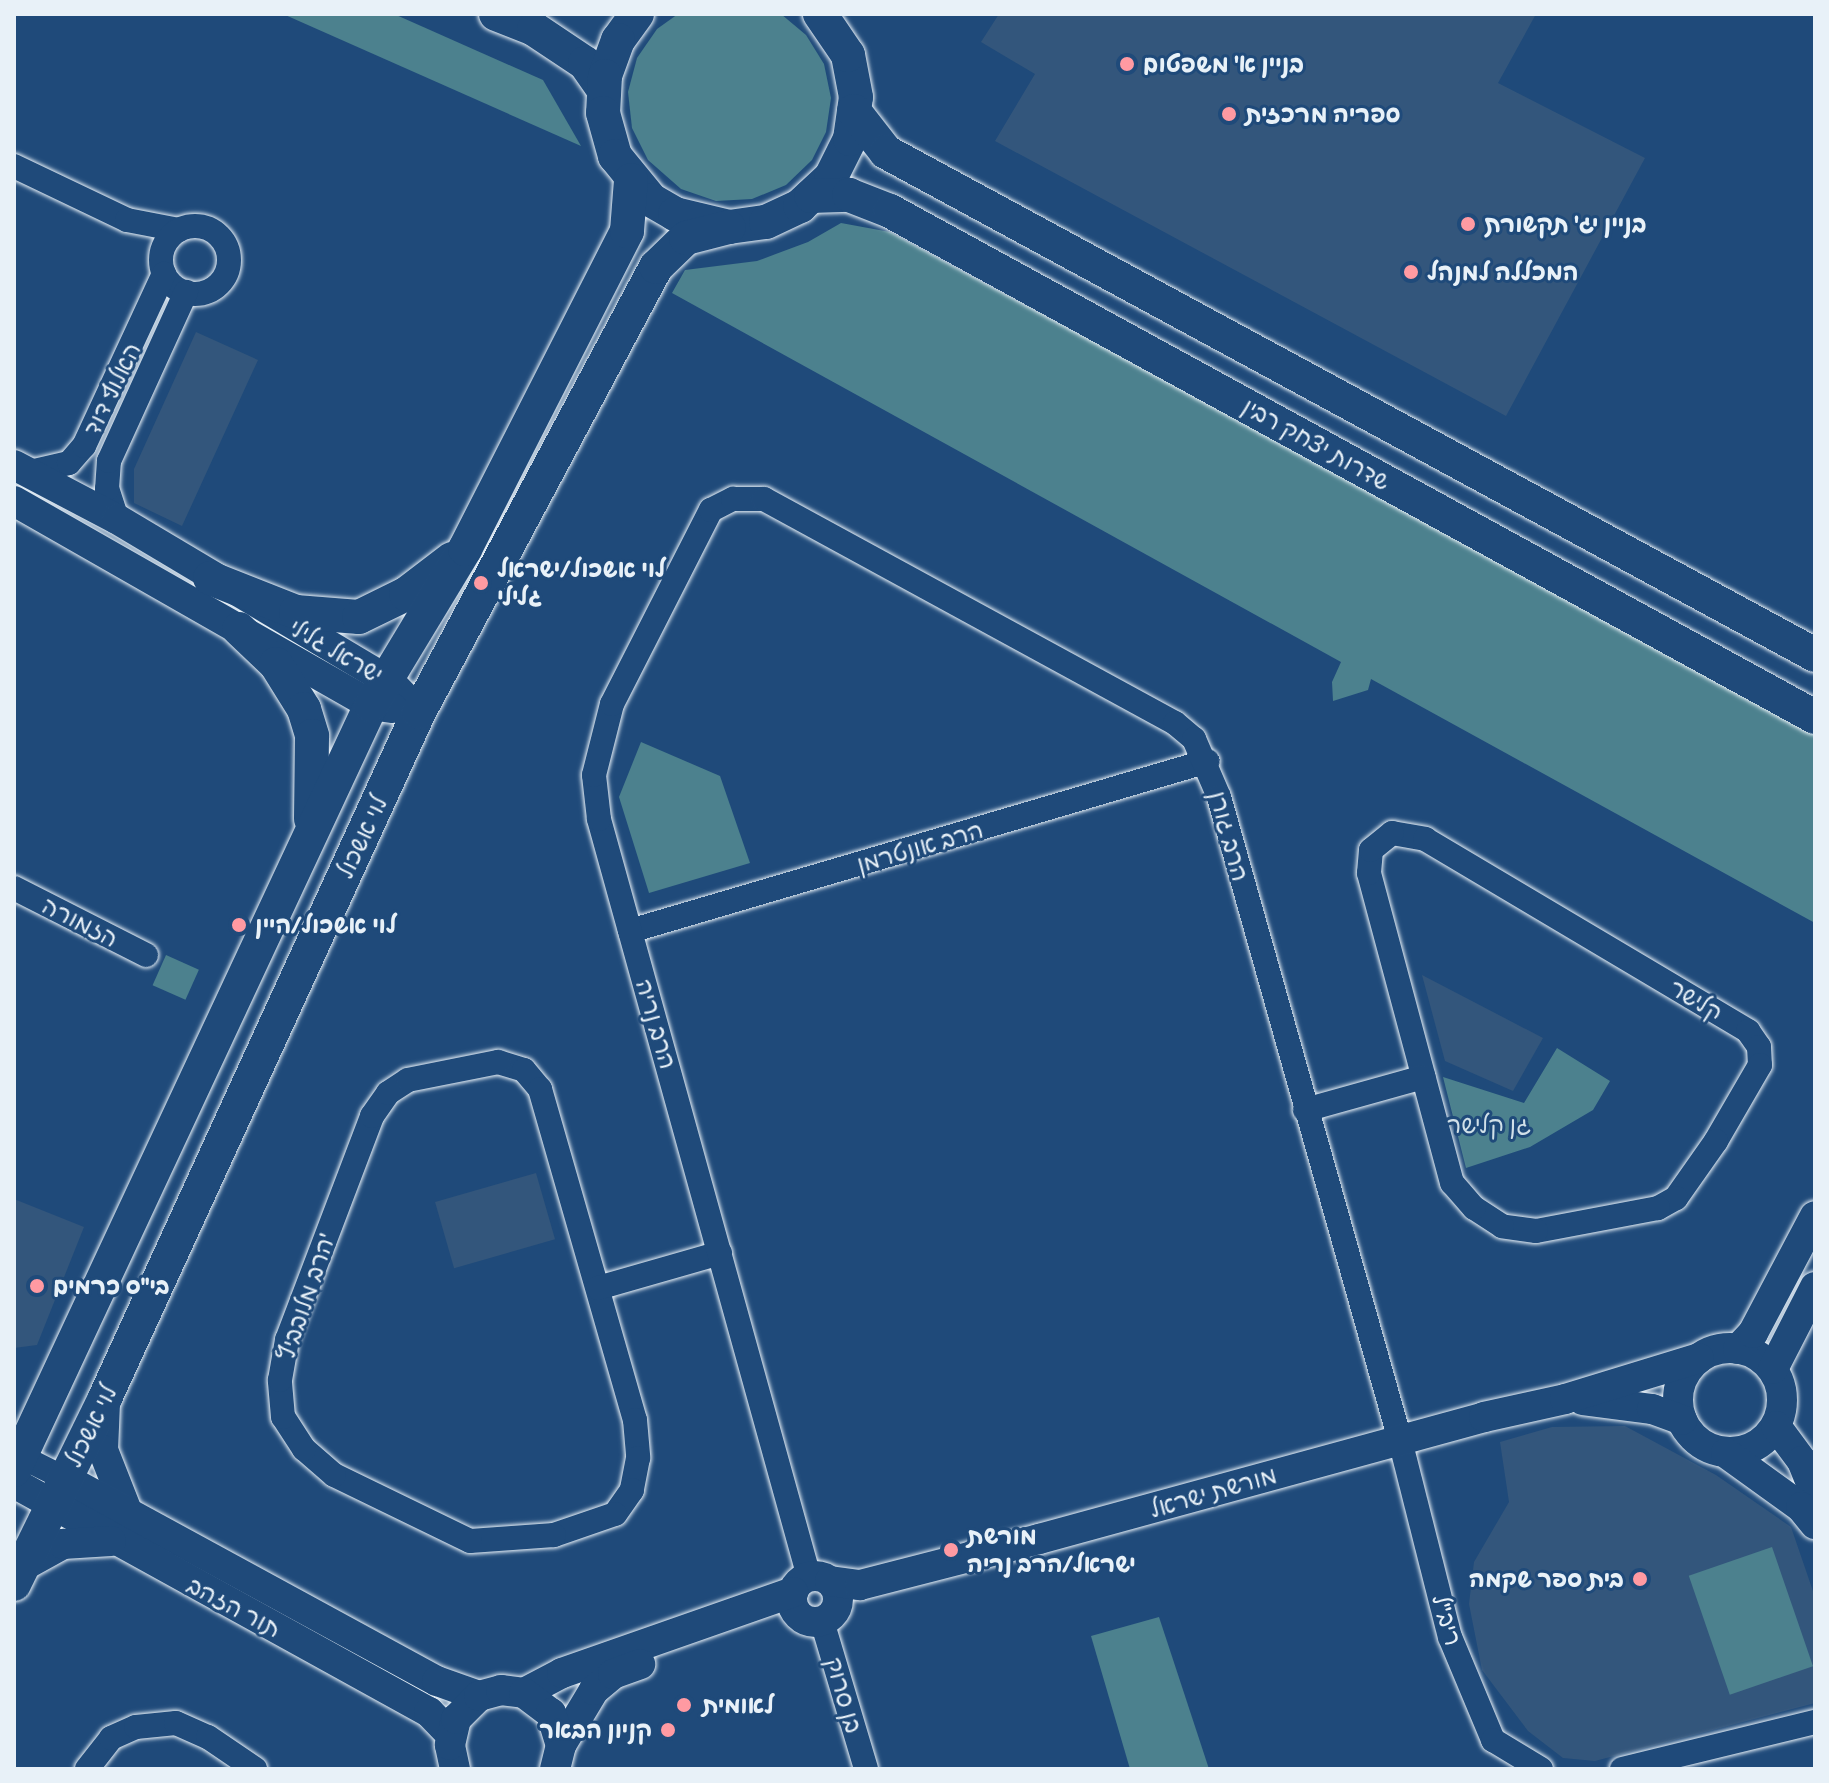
<!DOCTYPE html>
<meta charset="utf-8">
<style>
body{margin:0}
#map{position:relative;width:1829px;height:1783px;overflow:hidden;background:#1f4a7a;font-family:Itim,"Playpen Sans Hebrew",sans-serif}
div>[style]{position:absolute}
.built>*{inset:0;background:#33567c;transform-origin:0 0}
.green>*{inset:0;background:#4c818e;transform-origin:0 0}
.roads{filter:drop-shadow(0 0 2px #e8f1f8) drop-shadow(0 0 2px #e8f1f8)}
.minor>*{height:24px;margin:-12px;padding:0 12px;transform-origin:12px;border-radius:12px;background:#1f4a7a}
.minor>.ring{margin:-12px;padding:0;box-sizing:content-box;background:none;border:24px solid #1f4a7a;border-radius:50%}
.tertiary>*{height:30px;margin:-15px;padding:0 15px;transform-origin:15px;border-radius:15px;background:#1f4a7a}
.tertiary>.ring{margin:-15px;padding:0;box-sizing:content-box;background:none;border:30px solid #1f4a7a;border-radius:50%}
.secondary>*{height:34px;margin:-17px;padding:0 17px;transform-origin:17px;border-radius:17px;background:#1f4a7a}
.dots>*{width:22px;height:22px;translate:-50% -50%;box-sizing:border-box;border:4px solid #1f4a7a;border-radius:50%}
span{translate:-50% -50%;white-space:nowrap;text-align:center;line-height:1.15;-webkit-text-stroke:6px #1f4a7a;paint-order:stroke}
.poi-label{font-size:24px;color:#e8f1f8;font-weight:700}
.left{translate:0 -50%;text-align:left}
.right{translate:-100% -50%;text-align:right}
.street-label{font-size:24px;color:#e8f1f8}
.park-label{font-size:24px;color:#d1e0e8}
.frame{position:absolute;inset:0;border:16px solid #e8f1f8;pointer-events:none}
</style>
<div id="map">
<div class="built">
<i style="clip-path:polygon(999px 14px,1536px 14px,1498px 83px,1645px 158px,1506px 416px,995px 141px,1035px 74px,981px 42px)"></i>
<i style="clip-path:polygon(196px 332px,258px 360px,182px 526px,134px 503px,134px 469px)"></i>
<i style="clip-path:polygon(1422px 975px,1543px 1038px,1513px 1091px,1445px 1061px)"></i>
<i style="left:536px;top:1173px;width:69px;height:105px;rotate:74deg"></i>
<i style="clip-path:polygon(14px 1199px,84px 1227px,37px 1345px,14px 1348px)"></i>
<i style="clip-path:polygon(1625px 1426px,1716px 1475px,1791px 1527px,1815px 1597px,1815px 1703px,1595px 1761px,1563px 1758px,1528px 1731px,1482px 1670px,1469px 1604px,1474px 1562px,1509px 1502px,1500px 1442px,1552px 1427px)"></i>
</div>
<div class="green">
<i style="clip-path:polygon(283px 14px,394px 14px,543px 80px,581px 146px)"></i>
<i style="clip-path:polygon(678px 14px,781px 14px,806px 35px,824px 64px,831px 98px,826px 132px,812px 160px,786px 185px,752px 199px,716px 201px,681px 189px,648px 160px,632px 128px,628px 92px,637px 58px,657px 29px)"></i>
<i style="clip-path:polygon(841px 223px,890px 232px,1815px 732px,1815px 923px,1371px 679px,1368px 690px,1333px 701px,1332px 682px,1341px 662px,672px 293px,685px 270px,757px 261px,808px 242px)"></i>
<i style="clip-path:polygon(641px 742px,720px 776px,750px 863px,649px 893px,619px 797px)"></i>
<i style="left:166px;top:955px;width:36px;height:33px;rotate:24deg"></i>
<i style="clip-path:polygon(1557px 1048px,1610px 1081px,1593px 1110px,1530px 1147px,1466px 1168px,1443px 1077px,1524px 1103px)"></i>
<i style="left:1772px;top:1547px;width:126px;height:88px;rotate:71deg"></i>
<i style="clip-path:polygon(1159px 1617px,1209px 1769px,1130px 1769px,1091px 1636px)"></i>
</div>
<div class="roads">
<div class="minor">
<i style="left:14px;top:166px;width:125px;rotate:25.5deg"></i>
<i style="left:127px;top:220px;width:53px;rotate:10.9deg"></i>
<i class="ring" style="left:161px;top:226px;width:44px;height:44px"></i>
<i style="left:30px;top:472px;width:40px;rotate:-13deg"></i>
<i style="left:69px;top:463px;width:23px;rotate:-49deg"></i>
<i style="left:84px;top:446px;width:190px;rotate:-65.1deg"></i>
<i style="left:117px;top:519px;width:32px;rotate:-108deg"></i>
<i style="left:107px;top:489px;width:28px;rotate:-86deg"></i>
<i style="left:109px;top:461px;width:186px;rotate:-65.5deg"></i>
<i style="left:1392px;top:833px;width:34px;rotate:10deg"></i>
<i style="left:1425px;top:839px;width:376px;rotate:30.7deg"></i>
<i style="left:1748px;top:1031px;width:19px;rotate:55deg"></i>
<i style="left:1759px;top:1047px;width:18px;rotate:87deg"></i>
<i style="left:1760px;top:1065px;width:88px;rotate:120.1deg"></i>
<i style="left:1716px;top:1141px;width:70px;rotate:125.1deg"></i>
<i style="left:1676px;top:1198px;width:21px;rotate:151deg"></i>
<i style="left:1658px;top:1208px;width:124px;rotate:169.3deg"></i>
<i style="left:1536px;top:1231px;width:34px;rotate:-172deg"></i>
<i style="left:1502px;top:1226px;width:33px;rotate:-147deg"></i>
<i style="left:1474px;top:1208px;width:33px;rotate:-131deg"></i>
<i style="left:1452px;top:1183px;width:321px;rotate:-105deg"></i>
<i style="left:1369px;top:873px;width:23px;rotate:-85deg"></i>
<i style="left:1371px;top:850px;width:27px;rotate:-39deg"></i>
<i style="left:14px;top:888px;width:148px;rotate:26.9deg"></i>
<i style="left:630px;top:931px;width:602px;rotate:-16.39deg"></i>
<i style="left:498px;top:1062px;width:27px;rotate:17deg"></i>
<i style="left:524px;top:1070px;width:25px;rotate:50deg"></i>
<i style="left:540px;top:1089px;width:344px;rotate:74deg"></i>
<i style="left:635px;top:1420px;width:38px;rotate:85deg"></i>
<i style="left:638px;top:1458px;width:33px;rotate:101deg"></i>
<i style="left:632px;top:1490px;width:29px;rotate:125deg"></i>
<i style="left:615px;top:1514px;width:65px;rotate:161deg"></i>
<i style="left:554px;top:1535px;width:84px;rotate:175.9deg"></i>
<i style="left:470px;top:1541px;width:151px;rotate:-154.1deg"></i>
<i style="left:334px;top:1475px;width:40px;rotate:-139deg"></i>
<i style="left:304px;top:1449px;width:38px;rotate:-123deg"></i>
<i style="left:283px;top:1417px;width:37px;rotate:-95deg"></i>
<i style="left:280px;top:1380px;width:41px;rotate:-80.1deg"></i>
<i style="left:287px;top:1340px;width:240px;rotate:-69.2deg"></i>
<i style="left:372px;top:1116px;width:28px;rotate:-55deg"></i>
<i style="left:388px;top:1093px;width:24px;rotate:-33deg"></i>
<i style="left:408px;top:1080px;width:92px;rotate:-11.3deg"></i>
<i style="left:1305px;top:1110px;width:123px;rotate:-15.6deg"></i>
<i style="left:598px;top:1288px;width:127px;rotate:-16deg"></i>
<i style="left:14px;top:1453px;width:58px;rotate:26.6deg"></i>
<i style="left:809px;top:1577px;width:787px;rotate:-105.49deg"></i>
<i style="left:599px;top:819px;width:44px;rotate:-96.5deg"></i>
<i style="left:594px;top:775px;width:73px;rotate:-75.8deg"></i>
<i style="left:612px;top:704px;width:218px;rotate:-63deg"></i>
<i style="left:711px;top:510px;width:25px;rotate:-27deg"></i>
<i style="left:733px;top:499px;width:31px"></i>
<i style="left:764px;top:499px;width:468px;rotate:28.6deg"></i>
<i style="left:1175px;top:723px;width:25px;rotate:40deg"></i>
<i style="left:1194px;top:739px;width:63px;rotate:66.7deg"></i>
<i style="left:1219px;top:797px;width:668px;rotate:74.28deg"></i>
<i style="left:1400px;top:1440px;width:203px;rotate:75.8deg"></i>
<i style="left:1450px;top:1637px;width:112px;rotate:67.3deg"></i>
<i style="left:1493px;top:1740px;width:56px;rotate:31.1deg"></i>
<i style="left:822px;top:1621px;width:154px;rotate:73.4deg"></i>
<i style="left:87px;top:1769px;width:39px;rotate:-52deg"></i>
<i style="left:111px;top:1738px;width:27px;rotate:-24deg"></i>
<i style="left:136px;top:1727px;width:40px;rotate:-5.7deg"></i>
<i style="left:176px;top:1723px;width:35px;rotate:24deg"></i>
<i style="left:208px;top:1737px;width:57px;rotate:34.2deg"></i>
<i style="left:1622px;top:1769px;width:199px;rotate:-13.7deg"></i>
</div>
<div class="tertiary">
<i style="left:14px;top:465px;width:116px;rotate:27.7deg"></i>
<i style="left:117px;top:519px;width:317px;rotate:30.8deg"></i>
<i style="left:389px;top:681px;width:43px;rotate:45.9deg"></i>
<i style="left:14px;top:501px;width:411px;rotate:29.7deg"></i>
<i style="left:371px;top:705px;width:22px;rotate:8deg"></i>
<i class="ring" style="left:1678px;top:1348px;width:74px;height:74px"></i>
<i style="left:1738px;top:1349px;width:22px;rotate:-47deg"></i>
<i style="left:1753px;top:1333px;width:132px;rotate:-62.1deg"></i>
<i style="left:1773px;top:1369px;width:92px;rotate:-62.9deg"></i>
<i style="left:1583px;top:1400px;width:70px;rotate:7.4deg"></i>
<i style="left:1652px;top:1409px;width:32px;rotate:20deg"></i>
<i style="left:105px;top:1403px;width:47px;rotate:92.4deg"></i>
<i style="left:103px;top:1450px;width:66px;rotate:68.5deg"></i>
<i style="left:1776px;top:1426px;width:44px;rotate:53.4deg"></i>
<i style="left:1802px;top:1461px;width:35px;rotate:68deg"></i>
<i style="left:1726px;top:1453px;width:92px;rotate:35.8deg"></i>
<i style="left:1801px;top:1507px;width:22px;rotate:51deg"></i>
<i style="left:66px;top:1479px;width:422px;rotate:28.6deg"></i>
<i style="left:437px;top:1681px;width:45px;rotate:19.7deg"></i>
<i style="left:14px;top:1483px;width:474px;rotate:28.9deg"></i>
<i style="left:429px;top:1712px;width:32px;rotate:46deg"></i>
<i style="left:23px;top:1566px;width:46px;rotate:-28.8deg"></i>
<i style="left:63px;top:1544px;width:48px;rotate:-3.6deg"></i>
<i class="ring" style="left:792px;top:1576px;width:16px;height:16px"></i>
<i style="left:830px;top:1581px;width:30px;rotate:8deg"></i>
<i style="left:860px;top:1585px;width:185px;rotate:-14.4deg"></i>
<i style="left:1039px;top:1539px;width:461px;rotate:-15.3deg"></i>
<i style="left:1484px;top:1417px;width:83px;rotate:-12.5deg"></i>
<i style="left:1565px;top:1399px;width:140px;rotate:-17deg"></i>
<i style="left:524px;top:1693px;width:43px;rotate:-27.8deg"></i>
<i style="left:562px;top:1673px;width:245px;rotate:-19.3deg"></i>
<i style="left:561px;top:1745px;width:64px;rotate:-59deg"></i>
<i style="left:594px;top:1690px;width:25px;rotate:-40deg"></i>
<i style="left:613px;top:1674px;width:29px;rotate:-20deg"></i>
<i style="left:455px;top:1769px;width:25px;rotate:-102deg"></i>
<i style="left:450px;top:1745px;width:27px;rotate:-77deg"></i>
<i style="left:456px;top:1719px;width:33px;rotate:-45deg"></i>
<i style="left:479px;top:1696px;width:23px;rotate:-15deg"></i>
<i style="left:501px;top:1690px;width:23px;rotate:7deg"></i>
<i style="left:524px;top:1693px;width:34px;rotate:37deg"></i>
<i style="left:551px;top:1713px;width:34px;rotate:73deg"></i>
<i style="left:561px;top:1745px;width:25px;rotate:104deg"></i>
</div>
<div class="secondary">
<i style="left:496px;top:14px;width:41px;rotate:21.5deg"></i>
<i style="left:534px;top:29px;width:61px;rotate:33.7deg"></i>
<i style="left:585px;top:63px;width:33px;rotate:55deg"></i>
<i style="left:637px;top:14px;width:32px;rotate:126deg"></i>
<i style="left:618px;top:40px;width:38px;rotate:110deg"></i>
<i style="left:605px;top:76px;width:37px;rotate:93deg"></i>
<i style="left:603px;top:113px;width:45px;rotate:74.4deg"></i>
<i style="left:615px;top:156px;width:57px;rotate:50.7deg"></i>
<i style="left:651px;top:200px;width:28px;rotate:30deg"></i>
<i style="left:675px;top:214px;width:56px;rotate:13.5deg"></i>
<i style="left:729px;top:227px;width:37px;rotate:-8deg"></i>
<i style="left:766px;top:222px;width:38px;rotate:-25deg"></i>
<i style="left:800px;top:206px;width:42px;rotate:-43.1deg"></i>
<i style="left:831px;top:177px;width:42px;rotate:-63.4deg"></i>
<i style="left:850px;top:139px;width:42px;rotate:-81.9deg"></i>
<i style="left:856px;top:97px;width:43px;rotate:-100.8deg"></i>
<i style="left:848px;top:55px;width:50px;rotate:-124.3deg"></i>
<i style="left:854px;top:111px;width:52px;rotate:52deg"></i>
<i style="left:886px;top:152px;width:1056px;rotate:28.43deg"></i>
<i style="left:811px;top:196px;width:38px;rotate:-2deg"></i>
<i style="left:849px;top:195px;width:44px;rotate:21.3deg"></i>
<i style="left:890px;top:211px;width:1054px;rotate:28.68deg"></i>
<i style="left:210px;top:578px;width:92px;rotate:21.6deg"></i>
<i style="left:296px;top:612px;width:63px;rotate:4.5deg"></i>
<i style="left:359px;top:617px;width:52px;rotate:-26.1deg"></i>
<i style="left:406px;top:594px;width:58px;rotate:-37.3deg"></i>
<i style="left:239px;top:629px;width:51px;rotate:43.4deg"></i>
<i style="left:276px;top:664px;width:53px;rotate:58.1deg"></i>
<i style="left:304px;top:709px;width:28px;rotate:73deg"></i>
<i style="left:312px;top:736px;width:83px;rotate:90.7deg"></i>
<i style="left:14px;top:1470px;width:844px;rotate:-64.98deg"></i>
<i style="left:371px;top:705px;width:182px;rotate:-58.9deg"></i>
<i style="left:465px;top:549px;width:357px;rotate:-63deg"></i>
<i style="left:627px;top:231px;width:51px;rotate:-85.5deg"></i>
<i style="left:14px;top:1584px;width:207px;rotate:-63.9deg"></i>
<i style="left:105px;top:1398px;width:754px;rotate:-65.41deg"></i>
<i style="left:419px;top:712px;width:504px;rotate:-61.96deg"></i>
<i style="left:656px;top:267px;width:42px;rotate:-44deg"></i>
<i style="left:686px;top:238px;width:44px;rotate:-14.3deg"></i>
</div>
</div>
<div class="dots">
<i style="left:1127px;top:64px;background:#ff9aa2"></i>
<i style="left:1229px;top:114px;background:#ff9aa2"></i>
<i style="left:1468px;top:224px;background:#ff9aa2"></i>
<i style="left:1411px;top:272px;background:#ff9aa2"></i>
<i style="left:481px;top:583px;background:#ff9aa2"></i>
<i style="left:239px;top:925px;background:#ff9aa2"></i>
<i style="left:37px;top:1286px;background:#ff9aa2"></i>
<i style="left:951px;top:1550px;background:#ff9aa2"></i>
<i style="left:1640px;top:1579px;background:#ff9aa2"></i>
<i style="left:684px;top:1705px;background:#ff9aa2"></i>
<i style="left:668px;top:1730px;background:#ff9aa2"></i>
</div>
<div class="poi-label">
<span class="left" style="left:1143px;top:64px">בניין א' משפטום</span>
<span class="left" style="left:1245px;top:114px">ספריה מרכזית</span>
<span class="left" style="left:1484px;top:224px">בניין יג' תקשורת</span>
<span class="left" style="left:1427px;top:272px">המכללה למנהל</span>
<span class="left" style="left:497px;top:583px">לוי אשכול/ישראל<br>גלילי</span>
<span class="left" style="left:255px;top:925px">לוי אשכול/היין</span>
<span class="left" style="left:53px;top:1286px">בי"ס כרמים</span>
<span class="left" style="left:967px;top:1550px">מורשת<br>ישראל/הרב נריה</span>
<span class="right" style="left:1624px;top:1579px">בית ספר שקמה</span>
<span class="left" style="left:702px;top:1705px">לאומית</span>
<span class="right" style="left:652px;top:1730px">קניון הבאר</span>
</div>
<div class="street-label">
<span style="left:112px;top:389px;rotate:-64deg">האלוף דוד</span>
<span style="left:1316px;top:444px;rotate:29deg">שדרות יצחק רבין</span>
<span style="left:336px;top:651px;rotate:30deg">ישראל גלילי</span>
<span style="left:1229px;top:836px;rotate:75deg">הרב גורן</span>
<span style="left:362px;top:837px;rotate:-65deg">לוי אשכול</span>
<span style="left:920px;top:847px;rotate:-16deg">הרב אונטרמן</span>
<span style="left:80px;top:922px;rotate:27deg">הזמורה</span>
<span style="left:1696px;top:1000px;rotate:31deg">קלישר</span>
<span style="left:656px;top:1024px;rotate:74deg">הרב נריה</span>
<span style="left:306px;top:1297px;rotate:-71deg">הרב מלובביץ'</span>
<span style="left:91px;top:1426px;rotate:-64deg">לוי אשכול</span>
<span style="left:1213px;top:1492px;rotate:-16deg">מורשת ישראל</span>
<span style="left:234px;top:1607px;rotate:28deg">תור הזהב</span>
<span style="left:1447px;top:1620px;rotate:74deg">ריב"ל</span>
<span style="left:844px;top:1695px;rotate:74deg">בן סרוק</span>
</div>
<div class="park-label">
<span style="left:1489px;top:1125px">גן קלישר</span>
</div>
<div class="frame"></div>
</div>
